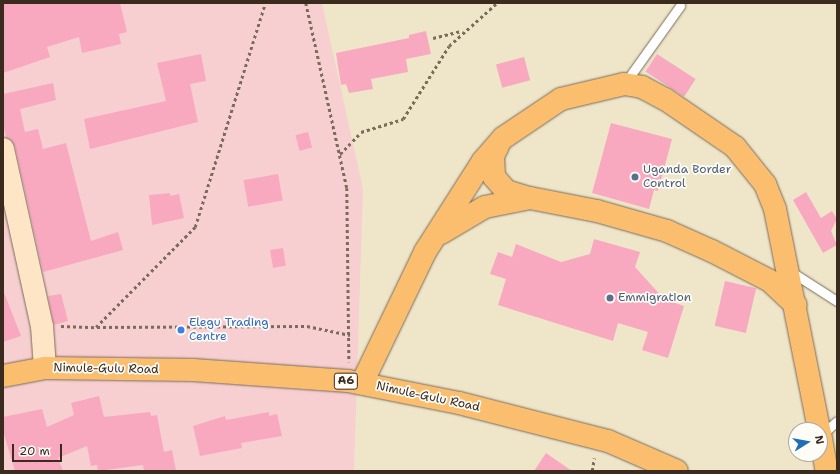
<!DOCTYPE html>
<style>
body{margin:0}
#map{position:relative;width:840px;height:474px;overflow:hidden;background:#efe6ca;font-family:"Shantell Sans",sans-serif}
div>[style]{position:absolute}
.built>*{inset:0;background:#f7cfd1}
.building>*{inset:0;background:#f8a9c0;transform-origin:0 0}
.path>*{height:2.5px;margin-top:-1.25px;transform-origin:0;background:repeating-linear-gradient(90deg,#7a6c5a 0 3px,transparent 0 6px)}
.roads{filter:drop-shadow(0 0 1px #7a6c5a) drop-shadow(0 0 1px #7a6c5a)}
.lane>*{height:9px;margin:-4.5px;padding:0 4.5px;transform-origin:4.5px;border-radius:4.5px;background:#fff}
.secondary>*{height:22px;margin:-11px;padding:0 11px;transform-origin:11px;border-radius:11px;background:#fde5c5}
.primary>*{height:22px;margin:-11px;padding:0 11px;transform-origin:11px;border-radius:11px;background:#fbbe6e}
.dots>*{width:11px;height:11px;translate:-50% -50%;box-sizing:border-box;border:2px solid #fdfcf7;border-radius:50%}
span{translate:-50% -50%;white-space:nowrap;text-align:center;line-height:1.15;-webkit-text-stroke:3.5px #fdfcf7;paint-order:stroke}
.shield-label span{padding:1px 3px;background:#fdfcf7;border:1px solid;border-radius:3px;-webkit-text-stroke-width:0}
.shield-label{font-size:11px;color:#3b2a1e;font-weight:700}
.service-label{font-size:12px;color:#4e5e75}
.left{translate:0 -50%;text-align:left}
.shop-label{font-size:12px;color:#366cbe}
.street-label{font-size:12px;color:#3b2a1e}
.frame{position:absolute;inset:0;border:4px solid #3b2a1e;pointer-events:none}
.north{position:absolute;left:788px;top:422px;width:40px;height:40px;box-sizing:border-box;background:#fdfcf7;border:1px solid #afa8a0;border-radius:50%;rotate:79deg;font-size:11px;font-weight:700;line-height:16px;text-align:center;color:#3b2a1e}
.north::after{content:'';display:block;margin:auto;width:14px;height:18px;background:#1f6fb2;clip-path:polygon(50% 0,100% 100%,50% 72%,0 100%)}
.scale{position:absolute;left:12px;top:444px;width:50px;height:18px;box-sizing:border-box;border:2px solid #3b2a1e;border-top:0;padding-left:5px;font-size:12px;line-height:14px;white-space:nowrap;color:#3b2a1e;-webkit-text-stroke:3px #fdfcf7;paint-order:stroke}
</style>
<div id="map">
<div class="built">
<i style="clip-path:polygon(3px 3px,322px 3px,363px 189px,354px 471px,3px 471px)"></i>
</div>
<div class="building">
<i style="clip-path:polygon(3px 3px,120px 3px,127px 32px,119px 34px,121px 44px,82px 53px,79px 37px,47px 47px,50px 57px,3px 73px)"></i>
<i style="clip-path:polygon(426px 31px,431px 54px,406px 59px,408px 72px,371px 79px,373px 89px,349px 93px,346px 84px,341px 85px,336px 53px,409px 38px,409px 35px)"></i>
<i style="clip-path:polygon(201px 54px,206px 81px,190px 84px,198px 122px,90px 149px,84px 119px,166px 101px,157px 63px)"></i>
<i style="left:657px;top:54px;width:46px;height:21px;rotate:33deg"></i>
<i style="left:524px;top:57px;width:24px;height:29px;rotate:75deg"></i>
<i style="clip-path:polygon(53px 83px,56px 100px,20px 109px,25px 132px,38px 129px,43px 149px,66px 143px,91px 241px,118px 232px,123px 250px,43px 272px,15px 146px,6px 137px,3px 124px,3px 94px)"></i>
<i style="clip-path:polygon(611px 123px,672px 139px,658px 191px,654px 190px,649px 209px,592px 193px)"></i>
<i style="left:308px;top:132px;width:16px;height:13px;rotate:75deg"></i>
<i style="left:278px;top:174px;width:27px;height:35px;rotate:80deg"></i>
<i style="clip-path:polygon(806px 192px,821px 218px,832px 211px,837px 219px,831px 231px,837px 245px,823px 253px,793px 200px)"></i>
<i style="clip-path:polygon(170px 193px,170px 196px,179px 194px,184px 218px,152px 225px,149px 195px)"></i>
<i style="clip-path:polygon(594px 239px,640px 252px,635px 267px,664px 299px,684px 306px,668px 358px,642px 350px,648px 332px,618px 323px,613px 341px,498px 305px,506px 279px,490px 274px,498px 252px,512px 257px,516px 244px,561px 262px,590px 254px)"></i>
<i style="left:283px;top:248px;width:18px;height:13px;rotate:81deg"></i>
<i style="left:725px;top:281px;width:32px;height:46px;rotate:13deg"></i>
<i style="clip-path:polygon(3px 290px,21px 336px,3px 342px)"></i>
<i style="clip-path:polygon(61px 294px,68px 321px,54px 325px,48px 296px)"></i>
<i style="clip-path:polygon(99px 396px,104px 417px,150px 412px,151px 416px,157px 415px,164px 452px,172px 450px,176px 471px,144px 471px,143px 465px,98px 471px,97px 465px,91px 466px,87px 446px,58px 458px,63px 471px,15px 471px,3px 431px,3px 417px,42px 409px,47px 427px,74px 415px,71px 403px)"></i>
<i style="clip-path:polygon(269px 412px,269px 416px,277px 414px,282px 436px,241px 443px,242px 448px,200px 456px,193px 426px,225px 416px,226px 420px)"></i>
<i style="clip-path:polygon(546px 453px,572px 471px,534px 471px)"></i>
</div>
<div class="path">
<i style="left:306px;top:3px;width:189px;rotate:77.5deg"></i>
<i style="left:347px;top:188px;width:174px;rotate:89.3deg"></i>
<i style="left:433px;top:38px;width:30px;rotate:-14deg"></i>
<i style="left:340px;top:154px;width:30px;rotate:-46deg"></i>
<i style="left:361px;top:132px;width:44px;rotate:-17.2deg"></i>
<i style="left:403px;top:119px;width:86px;rotate:-57.8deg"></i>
<i style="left:449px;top:46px;width:64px;rotate:-41.9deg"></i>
<i style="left:61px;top:326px;width:35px;rotate:2deg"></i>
<i style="left:96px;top:327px;width:141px;rotate:-45.3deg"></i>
<i style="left:195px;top:227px;width:235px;rotate:-72.6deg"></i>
<i style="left:97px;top:327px;width:210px;rotate:-0.3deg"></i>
<i style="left:307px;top:326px;width:44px;rotate:11.8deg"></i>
<i style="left:592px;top:471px;width:13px;rotate:-81deg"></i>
</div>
<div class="roads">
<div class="lane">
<i style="left:625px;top:83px;width:95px;rotate:-54.5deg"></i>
<i style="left:790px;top:271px;width:56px;rotate:32.6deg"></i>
<i style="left:821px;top:435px;width:21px;rotate:-41deg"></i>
</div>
<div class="secondary">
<i style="left:3px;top:149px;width:181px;rotate:77.6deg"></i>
<i style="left:42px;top:326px;width:42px;rotate:85.9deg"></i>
</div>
<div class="primary">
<i style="left:498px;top:146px;width:11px;rotate:117deg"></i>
<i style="left:493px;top:156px;width:21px;rotate:87deg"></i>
<i style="left:494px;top:177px;width:18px;rotate:49deg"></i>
<i style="left:506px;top:191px;width:24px;rotate:17deg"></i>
<i style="left:441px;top:233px;width:51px;rotate:-30.6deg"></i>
<i style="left:485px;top:207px;width:46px;rotate:-11.3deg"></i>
<i style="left:530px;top:198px;width:68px;rotate:11deg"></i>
<i style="left:597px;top:211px;width:73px;rotate:15.9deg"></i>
<i style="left:667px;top:231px;width:49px;rotate:24deg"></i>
<i style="left:712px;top:251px;width:65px;rotate:27.3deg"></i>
<i style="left:770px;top:281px;width:35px;rotate:43deg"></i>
<i style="left:3px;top:376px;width:43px;rotate:-10.8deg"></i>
<i style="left:45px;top:368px;width:148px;rotate:0.8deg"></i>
<i style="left:193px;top:370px;width:155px;rotate:4.1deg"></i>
<i style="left:348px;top:381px;width:113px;rotate:11.2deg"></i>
<i style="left:459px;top:403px;width:154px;rotate:14.3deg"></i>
<i style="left:608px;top:441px;width:75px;rotate:23.5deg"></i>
<i style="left:362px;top:383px;width:145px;rotate:-64.3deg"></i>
<i style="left:425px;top:252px;width:108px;rotate:-57.5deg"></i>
<i style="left:483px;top:161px;width:30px;rotate:-49deg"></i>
<i style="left:503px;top:138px;width:70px;rotate:-33.9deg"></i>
<i style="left:561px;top:99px;width:65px;rotate:-13.4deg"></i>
<i style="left:624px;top:84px;width:18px;rotate:9deg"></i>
<i style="left:642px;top:87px;width:26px;rotate:28deg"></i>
<i style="left:665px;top:99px;width:85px;rotate:34.4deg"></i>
<i style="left:735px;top:147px;width:48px;rotate:51deg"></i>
<i style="left:765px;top:184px;width:27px;rotate:68deg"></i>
<i style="left:775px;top:209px;width:225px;rotate:78.7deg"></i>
<i style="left:820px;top:433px;width:39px;rotate:80deg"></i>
</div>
</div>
<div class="dots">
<i style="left:635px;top:177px;background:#5c6f8a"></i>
<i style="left:610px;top:298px;background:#5c6f8a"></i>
<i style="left:181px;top:330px;background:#3f7fe0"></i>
</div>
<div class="shield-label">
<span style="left:346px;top:381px">A6</span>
</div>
<div class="service-label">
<span class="left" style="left:643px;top:177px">Uganda Border<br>Control</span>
<span class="left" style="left:618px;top:298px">Emmigration</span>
</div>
<div class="shop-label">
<span class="left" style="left:189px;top:330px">Elegu Trading<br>Centre</span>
</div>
<div class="street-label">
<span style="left:106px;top:369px;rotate:1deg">Nimule-Gulu Road</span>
<span style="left:428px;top:397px;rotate:12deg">Nimule-Gulu Road</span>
</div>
<div class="frame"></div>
<div class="north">N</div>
<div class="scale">20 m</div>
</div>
